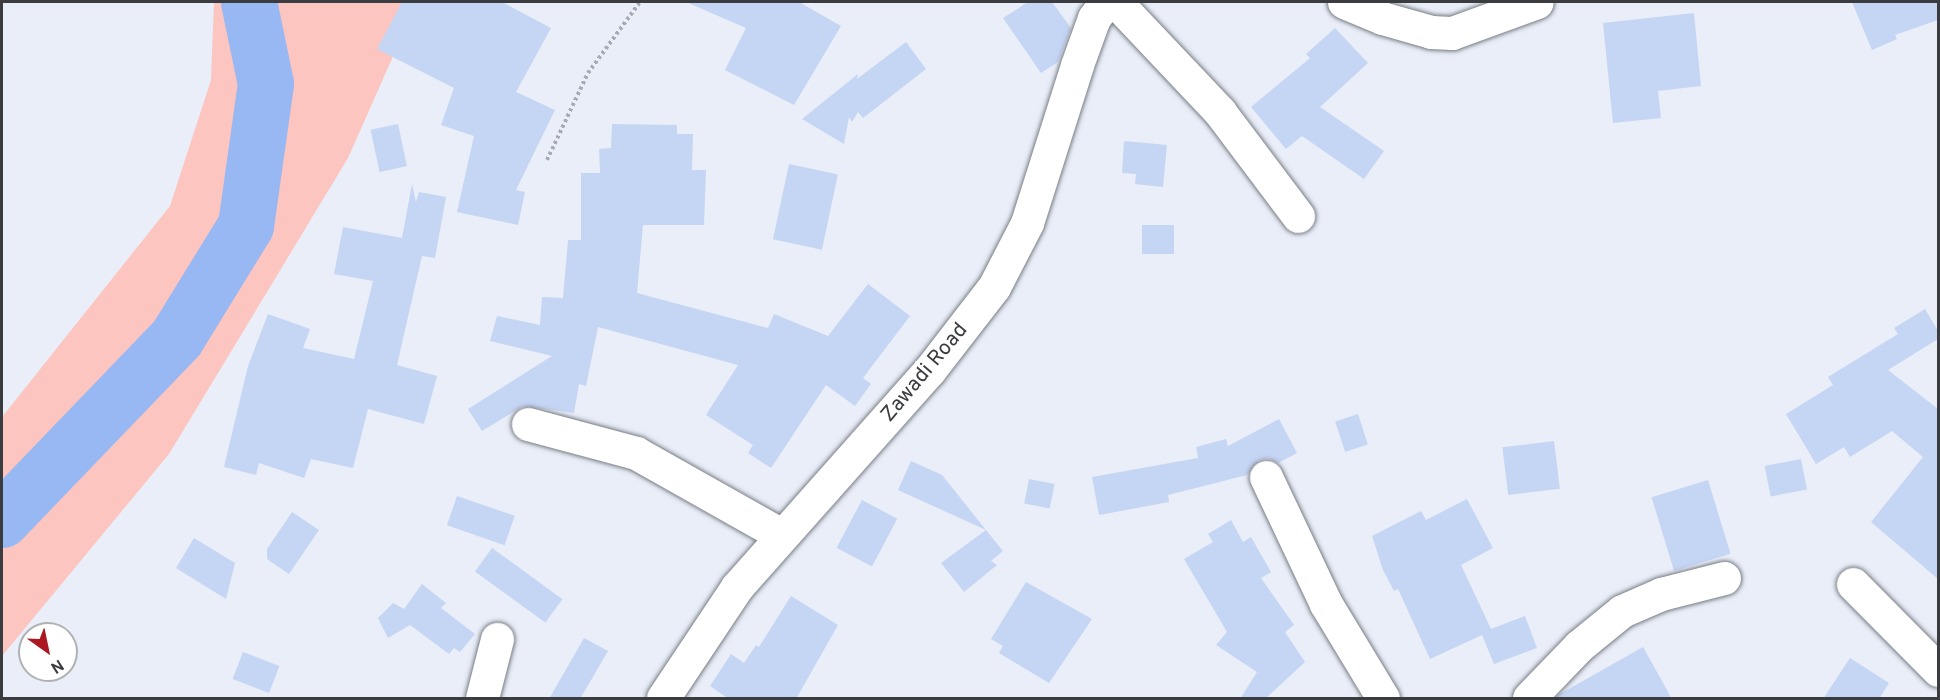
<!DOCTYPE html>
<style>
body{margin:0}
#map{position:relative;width:1940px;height:700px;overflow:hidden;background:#e9eef8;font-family:Overpass,sans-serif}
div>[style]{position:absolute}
.green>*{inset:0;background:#fdc5bf}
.river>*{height:56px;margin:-28px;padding:0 28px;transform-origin:28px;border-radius:28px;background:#98b8f3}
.building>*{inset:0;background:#c5d5f4;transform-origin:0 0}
.path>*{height:4px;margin-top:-2px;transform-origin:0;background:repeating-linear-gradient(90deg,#a7abb2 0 3px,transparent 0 6px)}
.roads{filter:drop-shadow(0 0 2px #787d85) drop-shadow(0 0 2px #787d85)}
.minor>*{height:33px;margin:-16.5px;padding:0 16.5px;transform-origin:16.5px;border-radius:16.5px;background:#fff}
span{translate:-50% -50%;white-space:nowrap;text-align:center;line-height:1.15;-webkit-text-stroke:6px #fff;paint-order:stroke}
.street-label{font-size:21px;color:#3a3c3f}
.frame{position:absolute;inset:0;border:3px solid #3a3c3f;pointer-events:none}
.north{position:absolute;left:18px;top:622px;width:60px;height:60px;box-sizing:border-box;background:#fff;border:2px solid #b0b1b2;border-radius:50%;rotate:147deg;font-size:16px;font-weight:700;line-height:24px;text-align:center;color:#3a3c3f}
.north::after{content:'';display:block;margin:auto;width:21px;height:27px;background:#ab1822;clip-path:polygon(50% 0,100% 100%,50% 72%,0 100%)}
</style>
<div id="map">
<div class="green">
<i style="clip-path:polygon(214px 2px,417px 2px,348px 158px,169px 454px,2px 656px,2px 417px,170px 206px,211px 80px)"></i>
</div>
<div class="river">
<i style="left:2px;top:520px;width:252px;rotate:-46.1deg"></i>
<i style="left:177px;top:338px;width:132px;rotate:-58.4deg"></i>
<i style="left:246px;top:226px;width:143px;rotate:-82deg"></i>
<i style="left:266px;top:84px;width:84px;rotate:-101.7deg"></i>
</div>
<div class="building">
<i style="clip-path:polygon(402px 2px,502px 2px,551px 28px,516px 92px,555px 110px,516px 190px,525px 192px,518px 225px,457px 212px,474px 136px,441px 125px,454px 88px,377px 49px)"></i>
<i style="clip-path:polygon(686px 2px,799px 2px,841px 26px,794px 105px,725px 70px,746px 28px)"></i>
<i style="clip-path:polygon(1028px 2px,1052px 2px,1071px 28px,1058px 62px,1041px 73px,1003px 18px)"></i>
<i style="clip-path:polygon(1852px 2px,1938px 2px,1938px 20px,1895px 35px,1897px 39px,1872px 50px)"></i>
<i style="clip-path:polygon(1694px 13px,1701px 86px,1658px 91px,1661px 118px,1613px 123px,1603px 23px)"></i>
<i style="clip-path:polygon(1335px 28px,1368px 63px,1320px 107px,1384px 151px,1364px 179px,1302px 136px,1286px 149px,1251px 107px,1310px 58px,1306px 54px)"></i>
<i style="clip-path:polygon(906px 42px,926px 69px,863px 118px,858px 112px,852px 122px,849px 117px,844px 144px,802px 119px,858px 74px,857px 79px)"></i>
<i style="left:398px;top:124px;width:43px;height:28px;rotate:78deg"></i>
<i style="clip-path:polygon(612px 124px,677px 125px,677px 134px,693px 134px,692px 170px,706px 170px,704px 225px,643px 225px,637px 293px,768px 328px,774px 314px,828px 336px,868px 284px,910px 316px,863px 378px,871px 384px,855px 406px,826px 385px,771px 468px,748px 453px,753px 445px,706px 415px,738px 365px,598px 327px,586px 386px,579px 384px,574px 413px,523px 406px,482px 431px,468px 409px,552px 356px,490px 341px,497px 316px,540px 325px,542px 297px,563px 298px,568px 240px,581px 240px,581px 173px,600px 173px,599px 149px,611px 148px)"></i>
<i style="clip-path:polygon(1124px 141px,1167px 145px,1163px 187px,1135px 184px,1136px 174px,1122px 173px)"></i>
<i style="left:789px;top:164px;width:50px;height:77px;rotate:12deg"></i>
<i style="clip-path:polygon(412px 184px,416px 202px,419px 192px,446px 197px,435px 258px,422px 256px,397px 365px,437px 376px,424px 424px,368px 409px,353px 468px,311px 459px,304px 478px,259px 463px,256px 475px,224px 467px,248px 366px,268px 314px,310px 329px,303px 348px,354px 359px,373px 281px,334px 274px,343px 227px,402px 238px)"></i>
<i style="left:1142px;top:225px;width:32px;height:29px"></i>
<i style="clip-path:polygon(1925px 309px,1938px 331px,1938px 339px,1888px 370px,1938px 409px,1938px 579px,1871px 522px,1923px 457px,1892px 431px,1850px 457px,1844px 447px,1816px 464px,1786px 414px,1833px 385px,1828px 377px,1898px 334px,1894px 328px)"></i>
<i style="left:1358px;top:414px;width:32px;height:24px;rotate:72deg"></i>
<i style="clip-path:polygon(1279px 419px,1297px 453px,1278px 463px,1268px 458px,1259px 460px,1247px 475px,1168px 495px,1169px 502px,1099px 515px,1092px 477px,1198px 458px,1196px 447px,1226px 439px,1228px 446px)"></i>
<i style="left:1554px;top:441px;width:48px;height:52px;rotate:83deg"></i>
<i style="left:1801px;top:459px;width:31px;height:37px;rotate:79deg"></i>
<i style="clip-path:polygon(911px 461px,942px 475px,986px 530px,898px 490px)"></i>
<i style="left:1029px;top:479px;width:26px;height:25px;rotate:11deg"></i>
<i style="left:1708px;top:480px;width:77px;height:59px;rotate:73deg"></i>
<i style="left:457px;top:496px;width:61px;height:31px;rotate:19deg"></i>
<i style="clip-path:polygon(1467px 499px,1493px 548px,1461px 565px,1491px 629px,1525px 616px,1537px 648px,1494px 664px,1482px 635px,1430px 659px,1398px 589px,1394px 591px,1383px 570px,1372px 536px,1421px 511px,1426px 520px)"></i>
<i style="left:862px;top:500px;width:40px;height:54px;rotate:28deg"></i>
<i style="clip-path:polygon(292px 512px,319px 530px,289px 574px,267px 559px,267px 549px)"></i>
<i style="clip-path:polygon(1231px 520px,1243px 542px,1251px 537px,1271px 572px,1261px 578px,1294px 625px,1285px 632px,1305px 662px,1265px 699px,1240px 699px,1257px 672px,1216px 645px,1227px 632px,1184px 559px,1213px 542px,1208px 534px)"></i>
<i style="clip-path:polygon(986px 530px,1003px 551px,991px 561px,997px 565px,964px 592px,941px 563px)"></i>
<i style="clip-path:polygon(194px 538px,235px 563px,226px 599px,176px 568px)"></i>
<i style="left:492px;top:548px;width:87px;height:29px;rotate:36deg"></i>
<i style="clip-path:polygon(1026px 582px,1092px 619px,1049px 683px,999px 653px,1003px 646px,991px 639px)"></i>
<i style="clip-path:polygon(422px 584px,446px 603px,441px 608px,475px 634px,460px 652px,454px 648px,449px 654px,410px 625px,388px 638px,378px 618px,393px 603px,404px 609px)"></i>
<i style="clip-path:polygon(791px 596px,838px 625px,796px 699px,729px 699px,710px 686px,731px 654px,744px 663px,756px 645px,759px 647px)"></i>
<i style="clip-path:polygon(584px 638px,608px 651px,580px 699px,549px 699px)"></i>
<i style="clip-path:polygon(1643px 647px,1672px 699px,1555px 699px,1558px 695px)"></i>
<i style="left:243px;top:652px;width:39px;height:29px;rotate:21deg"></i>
<i style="clip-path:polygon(1850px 658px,1889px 683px,1879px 699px,1823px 699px)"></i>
</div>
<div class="path">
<i style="left:547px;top:160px;width:96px;rotate:-64.8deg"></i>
<i style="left:588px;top:73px;width:88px;rotate:-53.8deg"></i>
</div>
<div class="roads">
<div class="minor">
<i style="left:1116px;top:2px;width:151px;rotate:46.6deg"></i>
<i style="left:1220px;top:112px;width:130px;rotate:53.1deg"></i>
<i style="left:1344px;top:2px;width:41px;rotate:22.8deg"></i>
<i style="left:1382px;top:18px;width:51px;rotate:15.9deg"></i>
<i style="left:1431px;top:32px;width:21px;rotate:3deg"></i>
<i style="left:1452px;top:33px;width:90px;rotate:-20deg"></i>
<i style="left:528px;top:424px;width:112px;rotate:15deg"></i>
<i style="left:636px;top:453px;width:165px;rotate:29.4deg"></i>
<i style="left:1266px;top:477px;width:140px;rotate:64.7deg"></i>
<i style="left:1326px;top:604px;width:110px;rotate:58.8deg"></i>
<i style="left:1853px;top:584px;width:121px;rotate:45.3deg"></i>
<i style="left:482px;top:698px;width:61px;rotate:-75.7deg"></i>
<i style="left:663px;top:698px;width:133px;rotate:-56.3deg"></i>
<i style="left:737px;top:587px;width:289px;rotate:-48.4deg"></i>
<i style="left:929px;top:371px;width:106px;rotate:-52.3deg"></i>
<i style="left:994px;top:287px;width:72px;rotate:-62.7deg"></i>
<i style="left:1027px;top:223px;width:166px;rotate:-72.4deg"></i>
<i style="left:1077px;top:65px;width:50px;rotate:-70.1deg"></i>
<i style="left:1094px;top:18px;width:20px;rotate:-53deg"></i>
<i style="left:1529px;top:698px;width:72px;rotate:-46.1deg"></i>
<i style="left:1579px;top:646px;width:55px;rotate:-39.1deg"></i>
<i style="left:1622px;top:611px;width:43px;rotate:-23.6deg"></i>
<i style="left:1661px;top:594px;width:65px;rotate:-14.3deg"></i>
</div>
</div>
<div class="street-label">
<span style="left:925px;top:373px;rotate:-50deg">Zawadi Road</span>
</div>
<div class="frame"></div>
<div class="north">N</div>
</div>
